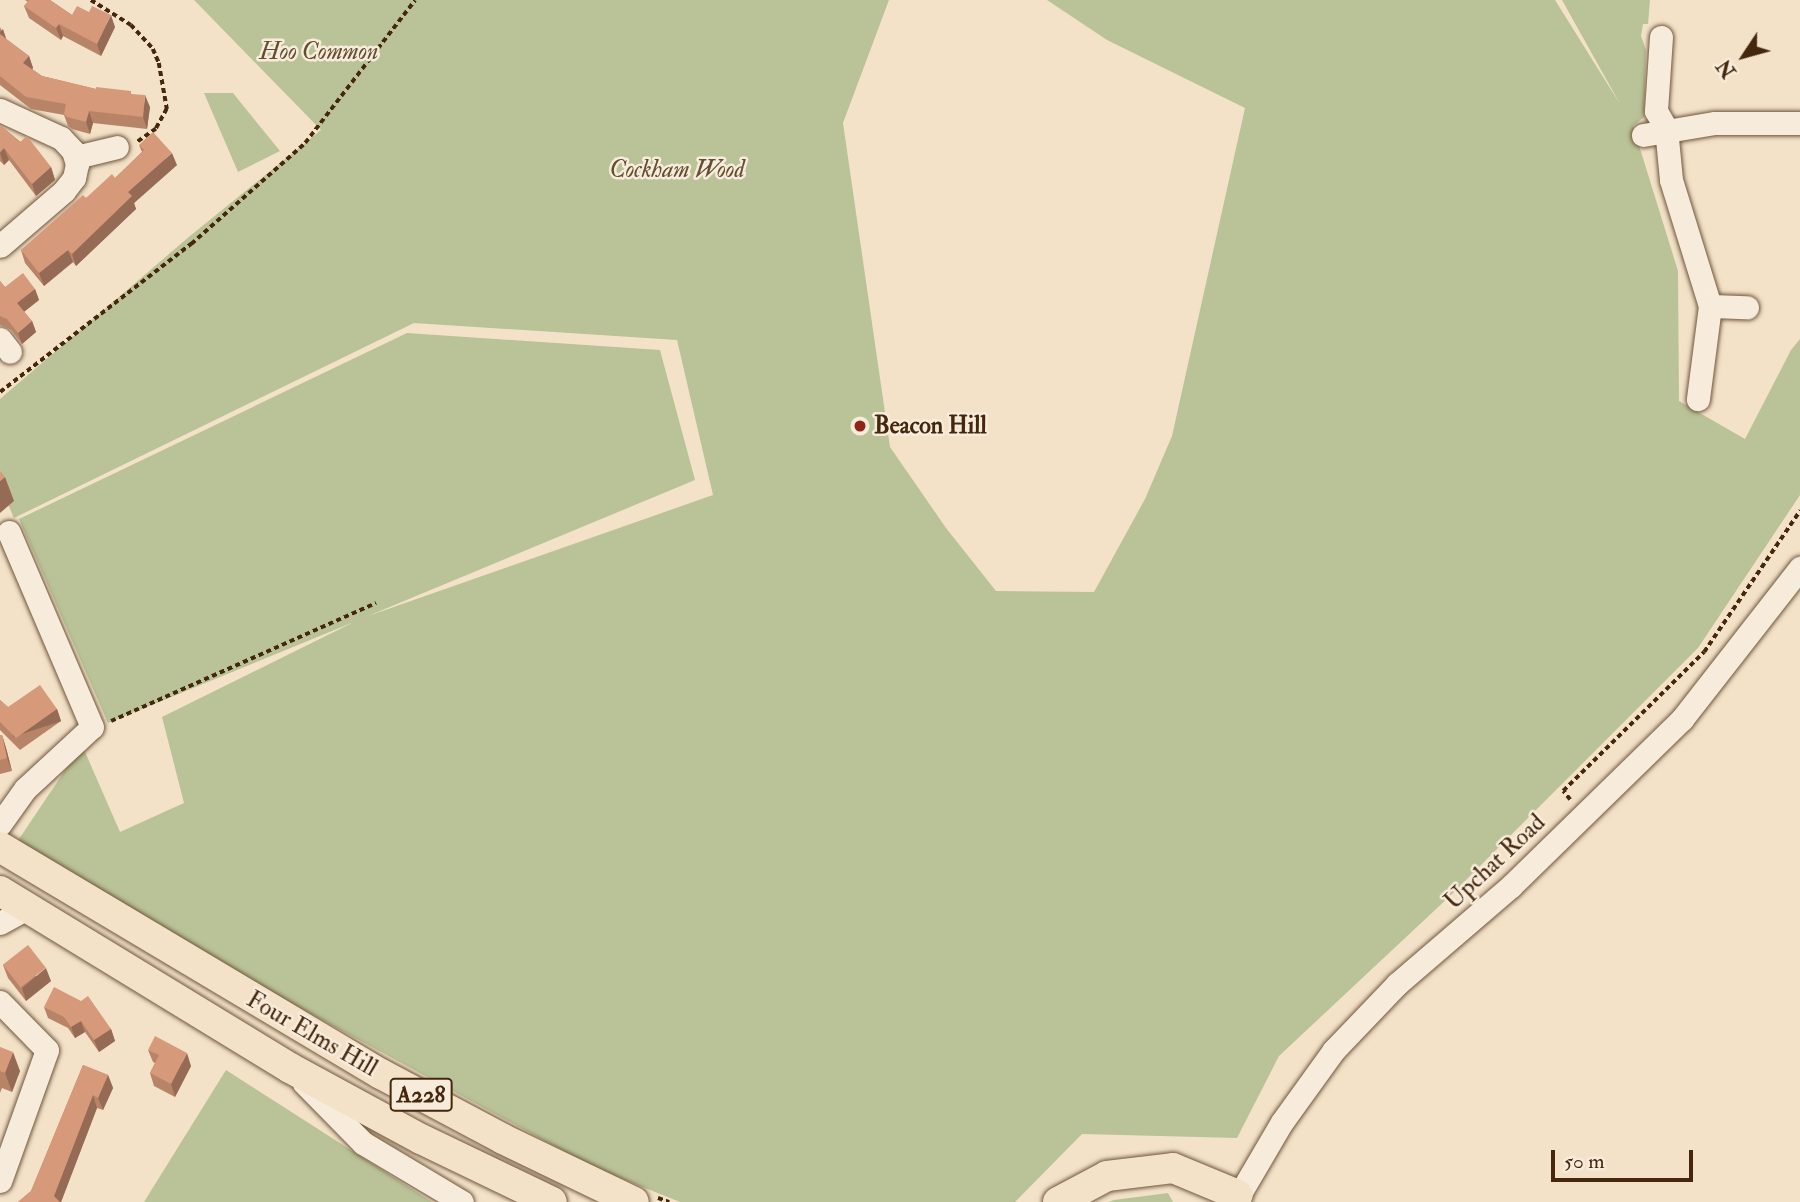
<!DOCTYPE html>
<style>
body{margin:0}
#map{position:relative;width:1800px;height:1202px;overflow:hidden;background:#f3e2c8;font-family:"IM FELL Double Pica",serif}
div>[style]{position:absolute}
.green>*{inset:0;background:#b9c397}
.path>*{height:3.5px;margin-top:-1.75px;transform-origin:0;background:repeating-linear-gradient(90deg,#45270d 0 5px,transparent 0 8.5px)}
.roads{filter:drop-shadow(0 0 2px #70563c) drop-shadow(0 0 2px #70563c)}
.minor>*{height:23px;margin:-11.5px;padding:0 11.5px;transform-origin:11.5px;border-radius:11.5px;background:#f7ecdb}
.major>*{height:30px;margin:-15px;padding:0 15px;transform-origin:15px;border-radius:15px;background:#f3e2c8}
.wall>*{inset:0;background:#b88468}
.shaded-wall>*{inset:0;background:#966b55;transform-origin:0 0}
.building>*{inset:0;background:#d69979;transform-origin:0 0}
.dots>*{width:19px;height:19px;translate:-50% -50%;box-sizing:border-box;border:4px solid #f7ecdb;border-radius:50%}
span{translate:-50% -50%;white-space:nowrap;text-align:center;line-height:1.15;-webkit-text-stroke:5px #f7ecdb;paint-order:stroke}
.shield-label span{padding:2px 5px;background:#f7ecdb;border:2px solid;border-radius:5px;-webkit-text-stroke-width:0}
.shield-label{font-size:23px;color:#45270d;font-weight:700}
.park-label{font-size:24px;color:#624e30;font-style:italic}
.poi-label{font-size:24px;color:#45270d;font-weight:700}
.left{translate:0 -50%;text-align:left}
.street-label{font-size:24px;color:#45270d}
.north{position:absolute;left:1709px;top:21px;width:70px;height:70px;-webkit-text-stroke:5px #f7ecdb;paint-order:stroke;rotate:234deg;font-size:19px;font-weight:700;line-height:28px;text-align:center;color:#45270d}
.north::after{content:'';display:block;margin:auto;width:24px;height:32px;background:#45270d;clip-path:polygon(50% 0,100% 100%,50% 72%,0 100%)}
.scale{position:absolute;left:1551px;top:1150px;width:142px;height:32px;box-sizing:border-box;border:4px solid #45270d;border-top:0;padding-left:9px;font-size:21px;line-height:24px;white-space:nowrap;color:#45270d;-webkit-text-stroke:5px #f7ecdb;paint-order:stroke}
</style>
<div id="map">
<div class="green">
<i style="clip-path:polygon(194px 0,889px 0,843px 123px,890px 447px,946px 528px,996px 591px,1094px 592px,1145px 499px,1172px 436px,1245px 108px,1107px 40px,1047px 0,1555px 0,1620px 104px,1562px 0,1650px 0,1648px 24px,1643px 24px,1641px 36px,1646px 50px,1644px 117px,1633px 126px,1678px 271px,1679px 401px,1745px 439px,1791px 350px,1800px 339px,1800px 495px,1698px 648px,1450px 896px,1279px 1056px,1237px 1138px,1082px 1134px,1015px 1202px,680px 1202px,593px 1167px,11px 851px,82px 745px,120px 832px,184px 803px,162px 717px,354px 622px,108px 723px,19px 519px,407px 333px,660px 350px,695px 480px,368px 616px,713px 495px,677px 340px,414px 323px,14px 518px,0 486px,0 399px,190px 236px,321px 130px)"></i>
<i style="clip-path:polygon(233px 93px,280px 151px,238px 172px,204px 93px)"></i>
<i style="clip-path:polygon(226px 1070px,432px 1202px,144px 1202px)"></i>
<i style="clip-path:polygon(1168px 1193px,1173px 1202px,1108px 1202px,1114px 1200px)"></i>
</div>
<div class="path">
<i style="left:91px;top:0;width:47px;rotate:32deg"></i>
<i style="left:131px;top:25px;width:33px;rotate:47deg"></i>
<i style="left:153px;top:49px;width:15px;rotate:67deg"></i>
<i style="left:159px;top:63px;width:47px;rotate:80.1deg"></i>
<i style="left:167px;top:109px;width:23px;rotate:119deg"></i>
<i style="left:156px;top:129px;width:24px;rotate:145deg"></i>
<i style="left:0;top:392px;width:242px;rotate:-37.8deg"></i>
<i style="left:191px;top:244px;width:152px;rotate:-41.5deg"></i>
<i style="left:305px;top:143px;width:180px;rotate:-52.4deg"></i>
<i style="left:111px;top:721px;width:290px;rotate:-24deg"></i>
<i style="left:1570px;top:800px;width:11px;rotate:-128deg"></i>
<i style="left:1563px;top:791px;width:198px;rotate:-44.6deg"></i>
<i style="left:1704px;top:652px;width:171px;rotate:-55.8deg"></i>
<i style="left:658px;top:1198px;width:12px;rotate:20deg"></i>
</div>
<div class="roads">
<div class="minor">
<i style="left:1661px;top:37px;width:74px;rotate:93.9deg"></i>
<i style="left:1656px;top:111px;width:20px;rotate:60deg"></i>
<i style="left:1666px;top:128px;width:52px;rotate:84.5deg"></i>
<i style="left:1671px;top:180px;width:132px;rotate:72.8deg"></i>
<i style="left:1710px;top:306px;width:94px;rotate:97.4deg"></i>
<i style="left:0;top:110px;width:67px;rotate:24.7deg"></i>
<i style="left:61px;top:138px;width:18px;rotate:47deg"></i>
<i style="left:73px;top:151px;width:14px;rotate:73deg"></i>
<i style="left:77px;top:164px;width:14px;rotate:102deg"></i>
<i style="left:74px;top:178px;width:16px;rotate:128deg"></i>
<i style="left:64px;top:191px;width:84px;rotate:139.3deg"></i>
<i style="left:1643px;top:135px;width:73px;rotate:-9.5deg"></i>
<i style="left:1715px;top:123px;width:85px"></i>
<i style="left:76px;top:157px;width:42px;rotate:-13.7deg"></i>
<i style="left:1710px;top:306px;width:37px;rotate:2deg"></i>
<i style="left:0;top:339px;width:16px;rotate:52deg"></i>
<i style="left:0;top:824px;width:43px;rotate:-54.5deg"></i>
<i style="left:25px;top:789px;width:91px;rotate:-42.8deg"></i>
<i style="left:92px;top:727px;width:212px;rotate:-113.1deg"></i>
<i style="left:0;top:923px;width:31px;rotate:-29deg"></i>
<i style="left:0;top:1002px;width:67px;rotate:45.6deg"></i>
<i style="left:47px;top:1050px;width:139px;rotate:109.7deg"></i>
<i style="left:304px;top:1083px;width:84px;rotate:45.5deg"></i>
<i style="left:363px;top:1143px;width:115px;rotate:30.8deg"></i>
<i style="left:1235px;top:1202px;width:93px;rotate:-59.6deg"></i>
<i style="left:1282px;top:1122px;width:89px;rotate:-54.2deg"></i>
<i style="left:1334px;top:1050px;width:91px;rotate:-46.3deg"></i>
<i style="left:1397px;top:984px;width:150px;rotate:-40.7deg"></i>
<i style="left:1511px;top:886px;width:239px;rotate:-44.3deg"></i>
<i style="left:1682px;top:719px;width:192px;rotate:-52deg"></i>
</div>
<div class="major">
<i style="left:0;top:847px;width:443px;rotate:30.8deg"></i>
<i style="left:381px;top:1074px;width:138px;rotate:28deg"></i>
<i style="left:503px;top:1139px;width:145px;rotate:25.7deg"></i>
<i style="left:0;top:891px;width:340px;rotate:31.4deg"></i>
<i style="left:290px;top:1068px;width:149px;rotate:28.5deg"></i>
<i style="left:421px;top:1139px;width:145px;rotate:25.7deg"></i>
<i style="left:1058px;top:1202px;width:55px;rotate:-28deg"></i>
<i style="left:1107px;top:1176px;width:66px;rotate:-6.9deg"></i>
<i style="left:1173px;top:1168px;width:70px;rotate:22.6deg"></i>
</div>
</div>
<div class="wall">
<i style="clip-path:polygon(25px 0,50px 0,72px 15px,115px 27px,101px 56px,63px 36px,61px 40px,29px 18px,24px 6px,28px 2px)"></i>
<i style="clip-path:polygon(0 27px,6px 39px,29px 56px,33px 68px,32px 69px,42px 76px,96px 89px,132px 94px,150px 107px,147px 129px,93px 123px,90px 134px,72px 129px,68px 126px,64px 115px,31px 109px,0 85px)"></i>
<i style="clip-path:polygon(0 125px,51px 167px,55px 180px,36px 196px,9px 160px,4px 165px,0 161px)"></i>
<i style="clip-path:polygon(139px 145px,177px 165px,134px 203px,136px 209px,76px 266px,73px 262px,44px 286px,25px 263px,21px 250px,86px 198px,115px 178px,142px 152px)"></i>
<i style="clip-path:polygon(0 281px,5px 287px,35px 289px,39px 300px,24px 312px,32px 321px,36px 332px,22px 344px,11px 330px,0 325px)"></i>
<i style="clip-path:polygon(0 700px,8px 707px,57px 709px,61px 721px,20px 750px,0 730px)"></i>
<i style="clip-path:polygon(0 735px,2px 735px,6px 748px,12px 771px,0 774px)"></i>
<i style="clip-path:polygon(3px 965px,51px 981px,26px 1001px,8px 978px)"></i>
<i style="clip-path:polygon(44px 1007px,111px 1029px,115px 1041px,99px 1052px,85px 1032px,75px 1038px,68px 1028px,48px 1018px)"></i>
<i style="clip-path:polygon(0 1047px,20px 1071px,12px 1092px,2px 1088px,0 1093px)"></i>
<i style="clip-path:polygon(148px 1050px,191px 1066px,175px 1097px,154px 1086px,150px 1073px,155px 1063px,153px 1062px)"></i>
<i style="clip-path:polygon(83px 1065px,108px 1075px,113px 1088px,103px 1110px,97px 1108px,61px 1202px,18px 1202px,31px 1191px)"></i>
</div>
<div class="shaded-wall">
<i style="clip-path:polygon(111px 15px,115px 27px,101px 56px,97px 44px)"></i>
<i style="clip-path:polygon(59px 24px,63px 36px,61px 40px,56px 28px)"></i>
<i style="clip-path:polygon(3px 29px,7px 41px,0 36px,0 32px)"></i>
<i style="clip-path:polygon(29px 56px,33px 68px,28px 75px,23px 63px)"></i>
<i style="clip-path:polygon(145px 95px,150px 107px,147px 129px,143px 117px)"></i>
<i style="clip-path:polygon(89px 111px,93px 123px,90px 134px,86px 122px)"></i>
<i style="clip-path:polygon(4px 148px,9px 160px,4px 165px,0 153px)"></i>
<i style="clip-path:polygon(172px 153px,177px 165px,134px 203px,136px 209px,76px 266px,72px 254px,128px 192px)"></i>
<i style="clip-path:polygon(51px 167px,55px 180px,36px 196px,32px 184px)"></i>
<i style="clip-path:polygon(68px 250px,73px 262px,44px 286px,39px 273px)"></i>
<i style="clip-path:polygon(35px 289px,39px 300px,21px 314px,17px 303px)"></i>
<i style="clip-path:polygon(32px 321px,36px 332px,22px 344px,18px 333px)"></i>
<i style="clip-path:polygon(5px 477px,14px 501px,0 513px,0 481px)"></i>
<i style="left:57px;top:709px;width:13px;height:50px;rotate:72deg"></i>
<i style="clip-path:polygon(2px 735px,6px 748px,12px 771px,7px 758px)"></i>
<i style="clip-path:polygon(46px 968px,51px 981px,26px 1001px,22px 988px)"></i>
<i style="clip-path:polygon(81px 1021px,85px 1032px,75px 1038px,71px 1027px)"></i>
<i style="clip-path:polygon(111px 1029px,115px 1041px,99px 1052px,94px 1040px)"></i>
<i style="clip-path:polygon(13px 1052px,20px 1071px,12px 1092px,5px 1073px)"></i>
<i style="clip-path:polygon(187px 1053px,191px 1066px,175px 1097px,171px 1084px)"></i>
<i style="clip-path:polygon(108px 1075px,113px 1088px,103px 1110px,98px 1098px)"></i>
<i style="clip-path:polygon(93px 1095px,97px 1108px,61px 1202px,56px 1202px,54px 1196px)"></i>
</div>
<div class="building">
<i style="clip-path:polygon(29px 0,50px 0,72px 15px,77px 6px,89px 12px,92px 6px,111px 15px,97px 44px,59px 24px,56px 28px,24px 6px)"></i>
<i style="clip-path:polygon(0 34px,29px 56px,23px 63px,42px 76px,96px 89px,96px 87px,131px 91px,131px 94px,145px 95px,143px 117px,89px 111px,86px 122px,67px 117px,64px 114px,66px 104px,26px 97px,0 76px)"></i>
<i style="clip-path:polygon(0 125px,20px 142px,27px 136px,51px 167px,32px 184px,4px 148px,0 152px)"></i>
<i style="clip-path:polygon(153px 132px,172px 153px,128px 192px,132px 196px,72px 254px,68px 250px,39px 273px,21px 250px,83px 195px,86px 198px,112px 174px,115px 178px,144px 150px,139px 145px)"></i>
<i style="clip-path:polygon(23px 273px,35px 289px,17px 303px,32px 321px,18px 333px,7px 319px,0 316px,0 281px,5px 287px)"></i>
<i style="clip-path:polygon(0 471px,5px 477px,0 481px)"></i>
<i style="clip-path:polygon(40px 685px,57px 709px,16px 738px,0 722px,0 700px,8px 707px)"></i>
<i style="clip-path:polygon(0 735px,2px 735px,7px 758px,0 760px)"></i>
<i style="left:28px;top:945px;width:29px;height:32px;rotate:52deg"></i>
<i style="clip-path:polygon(54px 987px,81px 1001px,88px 996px,111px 1029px,94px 1040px,81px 1021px,71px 1027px,64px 1017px,44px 1007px)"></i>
<i style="clip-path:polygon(155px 1036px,187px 1053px,171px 1084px,150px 1073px,159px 1055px,148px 1050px)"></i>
<i style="clip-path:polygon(0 1047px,13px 1052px,5px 1073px,0 1071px)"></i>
<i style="clip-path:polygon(83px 1065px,108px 1075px,98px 1098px,93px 1095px,54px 1196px,60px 1202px,18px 1202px,31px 1191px)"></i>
</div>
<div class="dots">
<i style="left:860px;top:426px;background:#8f2418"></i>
</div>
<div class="shield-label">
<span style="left:421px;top:1095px">A228</span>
</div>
<div class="park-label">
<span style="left:319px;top:52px">Hoo Common</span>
<span style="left:677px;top:170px">Cockham Wood</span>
</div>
<div class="poi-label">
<span class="left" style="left:874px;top:426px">Beacon Hill</span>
</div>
<div class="street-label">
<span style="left:1495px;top:862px;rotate:-43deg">Upchat Road</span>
<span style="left:312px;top:1034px;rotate:30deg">Four Elms Hill</span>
</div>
<div class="north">N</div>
<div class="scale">50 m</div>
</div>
